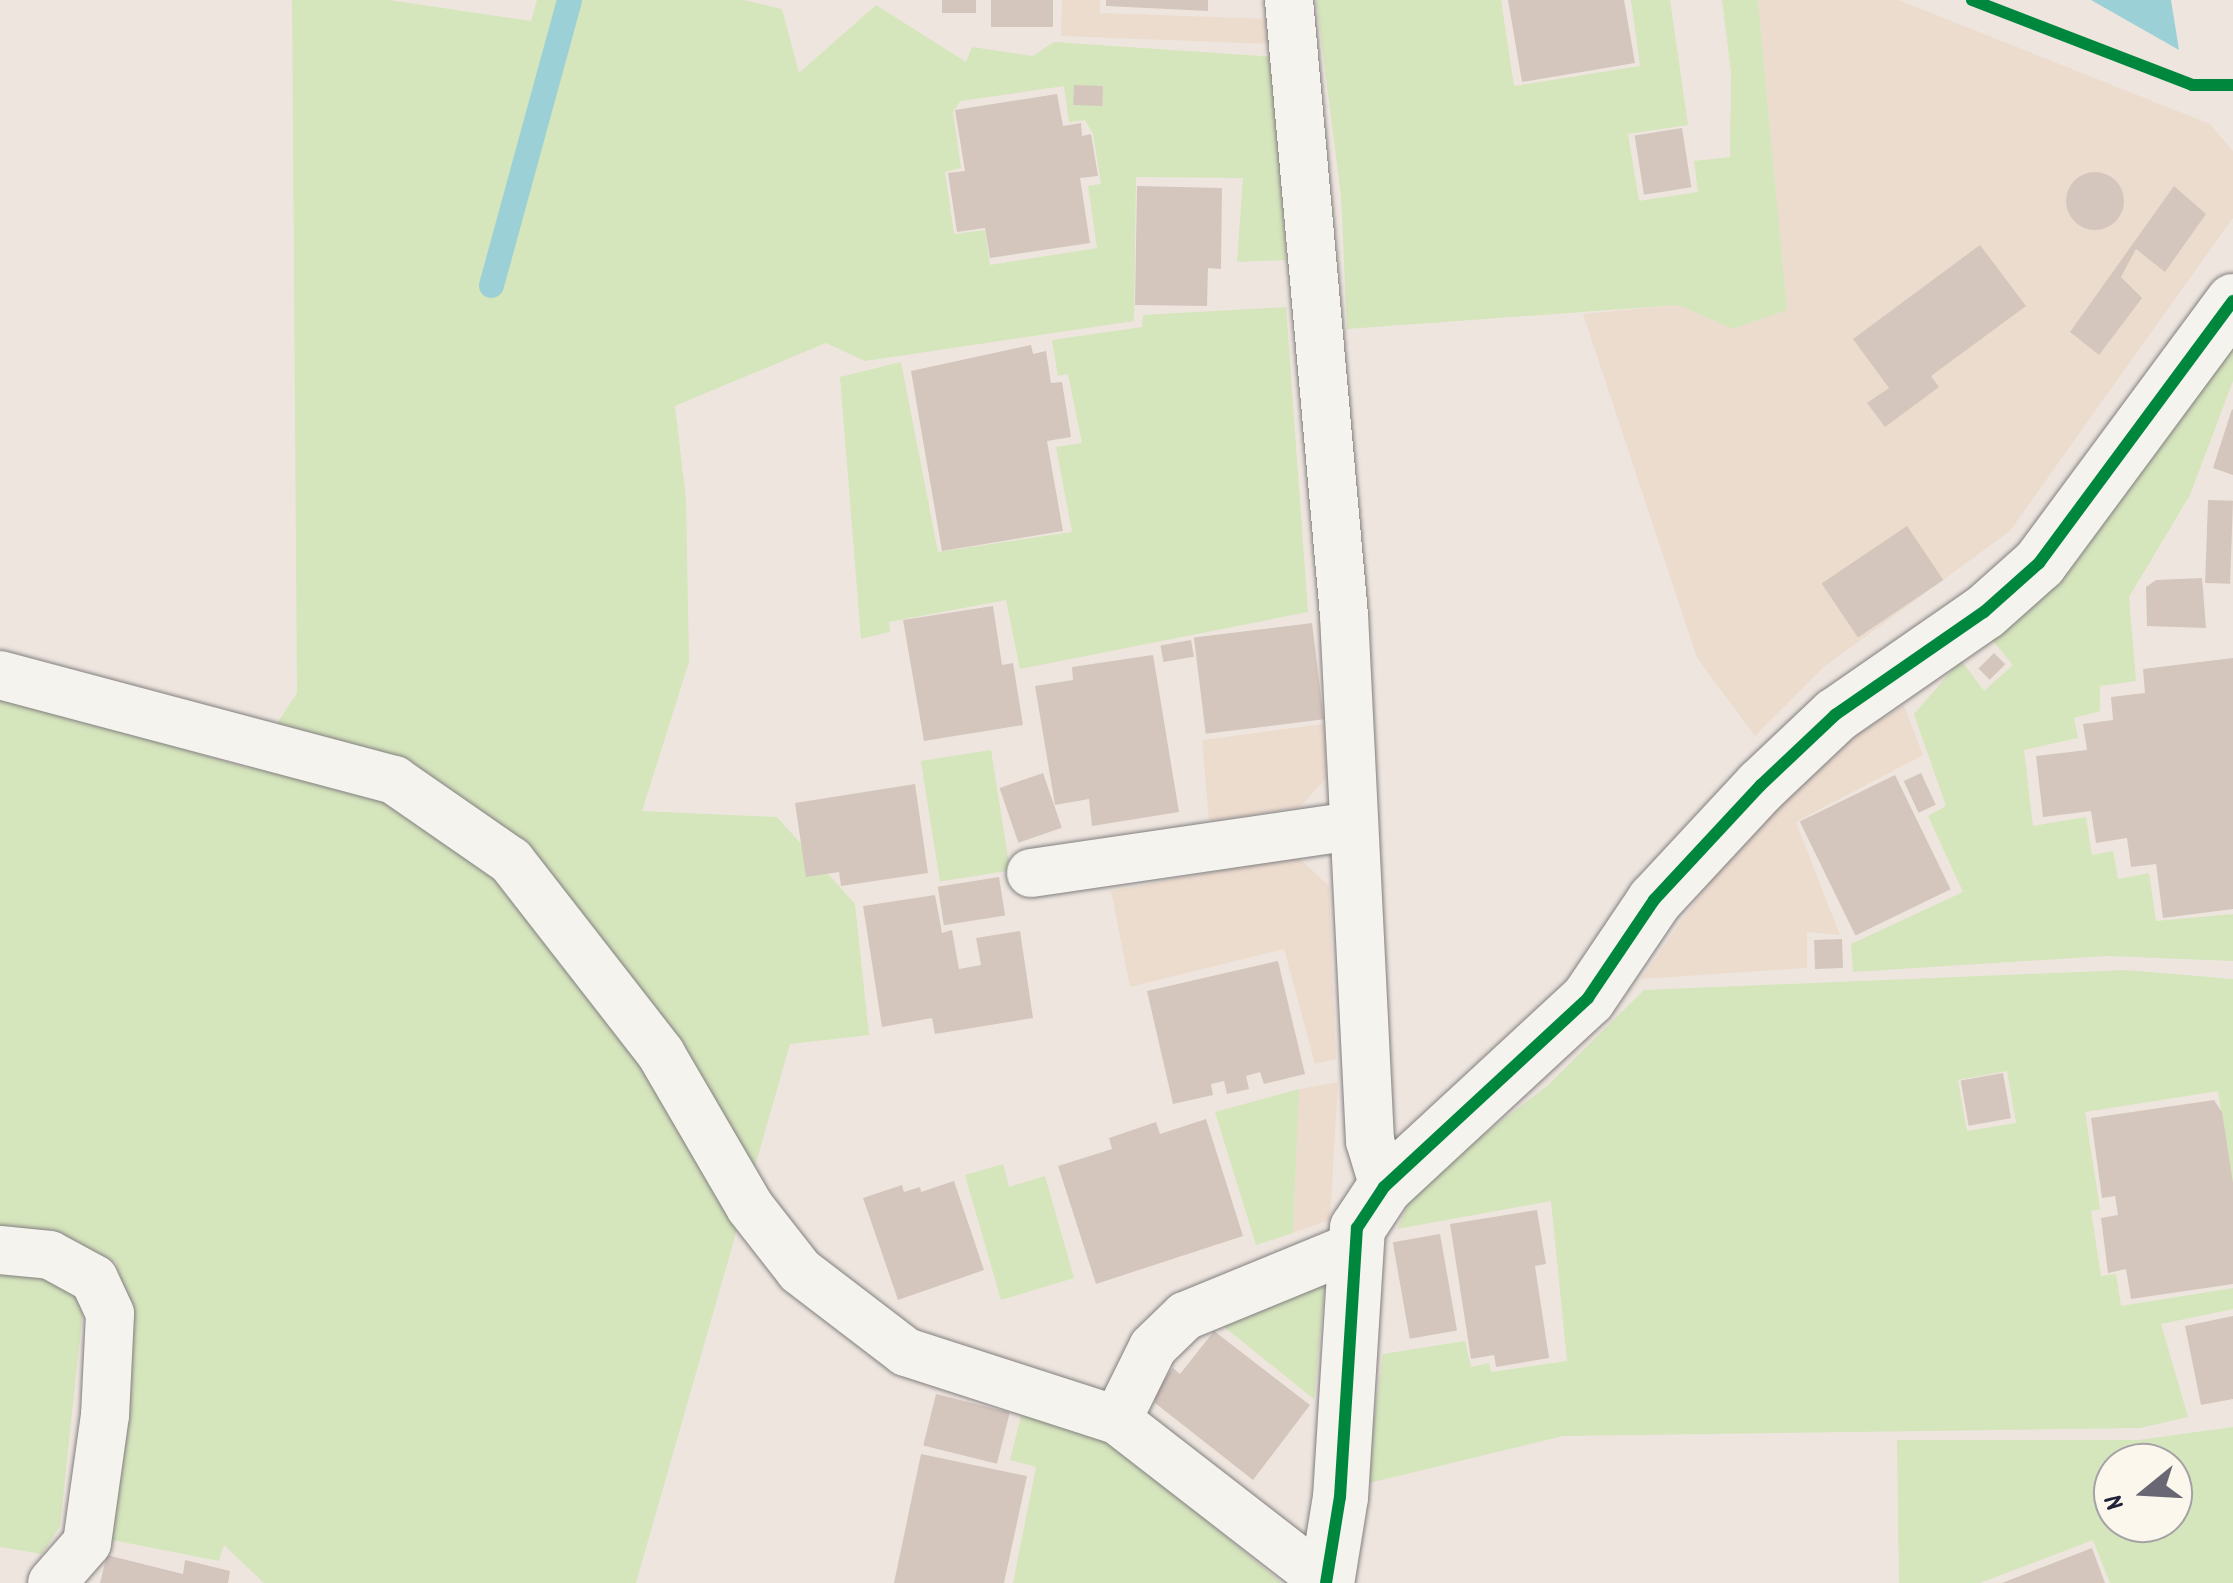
<!DOCTYPE html>
<style>
body{margin:0}
#map{position:relative;width:2233px;height:1583px;overflow:hidden;background:#eee6de;font-family:Dekko,sans-serif}
div>[style]{position:absolute}
.built>*{inset:0;background:#ecdcce}
.green>*{inset:0;background:#d5e5bc;transform-origin:0 0}
.water>*{inset:0;background:#9bd0d6}
.stream>*{height:25px;margin:-12.5px;padding:0 12.5px;transform-origin:12.5px;border-radius:12.5px;background:#9bd0d6}
.building>*{inset:0;background:#d4c6bd;transform-origin:0 0}
.round{border-radius:50%}
.roads{filter:drop-shadow(0 0 2px #827f80) drop-shadow(0 0 2px #827f80)}
.lane>*{height:48px;margin:-24px;padding:0 24px;transform-origin:24px;border-radius:24px;background:#f5f3ee}
.street>*{height:55px;margin:-27.5px;padding:0 27.5px;transform-origin:27.5px;border-radius:27.5px;background:#f5f3ee}
.cycleway>*{height:12px;margin:-6px;padding:0 6px;transform-origin:6px;border-radius:6px;background:#00873e}
span{translate:-50% -50%;white-space:nowrap;text-align:center;line-height:1.15;-webkit-text-stroke:8px #fbf7ec;paint-order:stroke}
.north{position:absolute;left:2093px;top:1443px;width:100px;height:100px;box-sizing:border-box;background:#fbf7ec;border:2px solid #a4a2a5;border-radius:50%;rotate:252deg;font-size:28px;font-weight:700;line-height:40px;text-align:center;color:#22223b}
.north::after{content:'';display:block;margin:auto;width:35px;height:45px;background:#696774;clip-path:polygon(50% 0,100% 100%,50% 72%,0 100%)}
</style>
<div id="map">
<div class="built">
<i style="clip-path:polygon(1062px 0,1100px 0,1100px 13px,1272px 19px,1271px 44px,1061px 36px)"></i>
<i style="clip-path:polygon(1758px 0,1899px 0,2210px 124px,2233px 151px,2233px 218px,2010px 531px,1824px 667px,1755px 736px,1697px 658px,1583px 314px,1678px 305px,1733px 329px,1787px 310px)"></i>
<i style="clip-path:polygon(1904px 705px,1923px 755px,1796px 822px,1840px 935px,1807px 932px,1807px 968px,1641px 979px,1709px 882px,1778px 807px,1841px 744px)"></i>
<i style="clip-path:polygon(1324px 724px,1326px 778px,1300px 807px,1209px 821px,1202px 740px)"></i>
<i style="clip-path:polygon(1297px 856px,1329px 886px,1336px 1059px,1315px 1064px,1284px 949px,1130px 987px,1111px 891px)"></i>
<i style="clip-path:polygon(1338px 1082px,1330px 1220px,1293px 1233px,1299px 1089px)"></i>
</div>
<div class="green">
<i style="clip-path:polygon(evenodd,292px 0,389px 0,531px 21px,537px 0,744px 0,782px 9px,799px 73px,876px 5px,966px 62px,972px 47px,1033px 56px,1054px 42px,1277px 57px,1286px 260px,1237px 262px,1243px 178px,1136px 177px,1134px 321px,865px 361px,826px 343px,675px 406px,686px 499px,689px 662px,642px 811px,777px 817px,855px 904px,869px 1035px,790px 1044px,636px 1583px,264px 1583px,224px 1545px,219px 1561px,102px 1538px,130px 1314px,116px 1262px,89px 1253px,60px 1526px,42px 1554px,0 1547px,0 694px,248px 768px,297px 693px,292px 0,1064px 86px,1069px 122px,1085px 120px,1093px 134px,1101px 184px,1088px 186px,1097px 248px,990px 265px,985px 230px,954px 234px,945px 172px,961px 168px,953px 112px,960px 101px,1064px 86px)"></i>
<i style="clip-path:polygon(1316px 0,1501px 0,1514px 86px,1640px 66px,1631px 0,1670px 0,1688px 125px,1628px 134px,1639px 201px,1698px 192px,1694px 161px,1730px 157px,1731px 72px,1722px 0,1758px 0,1787px 310px,1733px 329px,1678px 305px,1347px 329px,1341px 196px)"></i>
<i style="clip-path:polygon(1286px 307px,1308px 612px,1020px 669px,1006px 600px,889px 622px,890px 632px,861px 639px,840px 377px,901px 362px,938px 552px,1072px 532px,1056px 447px,1082px 443px,1068px 374px,1058px 376px,1052px 340px,1142px 327px,1143px 315px)"></i>
<i style="clip-path:polygon(2233px 342px,2233px 381px,2190px 495px,2129px 597px,2136px 681px,2100px 686px,2100px 711px,2074px 718px,2078px 738px,2024px 750px,2033px 826px,2086px 817px,2092px 855px,2113px 851px,2118px 879px,2149px 873px,2156px 921px,2233px 914px,2233px 961px,2107px 956px,1853px 972px,1851px 944px,1963px 892px,1928px 816px,1946px 806px,1914px 714px,1961px 660px,1984px 691px,2013px 665px,1989px 636px)"></i>
<i style="left:991px;top:750px;width:122px;height:71px;rotate:81deg"></i>
<i style="clip-path:polygon(evenodd,2126px 970px,2233px 979px,2233px 1188px,2218px 1091px,2085px 1112px,2100px 1209px,2091px 1211px,2101px 1276px,2116px 1274px,2121px 1306px,2233px 1288px,2233px 1309px,2161px 1324px,2188px 1417px,2140px 1428px,1563px 1436px,1365px 1484px,1383px 1354px,1465px 1341px,1471px 1367px,1489px 1363px,1491px 1372px,1567px 1361px,1551px 1201px,1397px 1229px,1417px 1185px,1547px 1086px,1644px 990px,2126px 970px,2007px 1071px,2016px 1123px,1967px 1131px,1958px 1080px,2007px 1071px)"></i>
<i style="clip-path:polygon(1299px 1089px,1293px 1233px,1256px 1245px,1215px 1112px)"></i>
<i style="clip-path:polygon(1003px 1164px,1009px 1187px,1045px 1176px,1074px 1278px,1001px 1300px,965px 1175px)"></i>
<i style="clip-path:polygon(1325px 1284px,1314px 1399px,1218px 1322px)"></i>
<i style="clip-path:polygon(1023px 1408px,1092px 1426px,1282px 1583px,1013px 1583px,1036px 1467px,1010px 1460px)"></i>
<i style="clip-path:polygon(evenodd,2233px 1427px,2233px 1583px,2110px 1583px,2093px 1540px,1980px 1583px,1899px 1583px,1897px 1440px,2138px 1440px,2233px 1427px,2173px 1463px,2173px 1523px,2113px 1523px,2113px 1463px,2173px 1463px)"></i>
</div>
<div class="water">
<i style="clip-path:polygon(2091px 0,2171px 0,2179px 50px)"></i>
</div>
<div class="stream">
<i style="left:491px;top:285px;width:295px;rotate:-74.7deg"></i>
</div>
<div class="building">
<i style="left:942px;top:0;width:34px;height:13px"></i>
<i style="left:991px;top:0;width:62px;height:27px"></i>
<i style="clip-path:polygon(1106px 0,1208px 0,1208px 11px,1106px 6px)"></i>
<i style="clip-path:polygon(1508px 0,1624px 0,1635px 63px,1522px 82px)"></i>
<i style="left:1074px;top:85px;width:29px;height:20px;rotate:2deg"></i>
<i style="clip-path:polygon(1057px 94px,1063px 126px,1081px 123px,1082px 136px,1091px 134px,1098px 176px,1080px 178px,1090px 243px,990px 258px,985px 228px,957px 232px,948px 173px,965px 171px,955px 110px)"></i>
<i style="left:1682px;top:128px;width:60px;height:48px;rotate:81deg"></i>
<i class="round" style="left:2066px;top:172px;width:58px;height:58px"></i>
<i style="clip-path:polygon(1137px 186px,1222px 188px,1221px 269px,1208px 268px,1207px 306px,1135px 305px)"></i>
<i style="clip-path:polygon(2174px 186px,2206px 214px,2165px 272px,2136px 249px,2121px 277px,2142px 298px,2099px 355px,2070px 332px)"></i>
<i style="clip-path:polygon(1980px 245px,2026px 306px,1931px 376px,1939px 387px,1885px 427px,1867px 403px,1889px 388px,1853px 339px)"></i>
<i style="clip-path:polygon(1031px 345px,1033px 354px,1046px 351px,1051px 383px,1062px 382px,1071px 437px,1047px 441px,1063px 531px,942px 551px,911px 371px)"></i>
<i style="clip-path:polygon(2232px 409px,2233px 410px,2233px 475px,2213px 468px)"></i>
<i style="left:2208px;top:500px;width:25px;height:83px;rotate:2deg"></i>
<i style="left:1907px;top:526px;width:65px;height:103px;rotate:56deg"></i>
<i style="clip-path:polygon(2202px 578px,2206px 628px,2147px 626px,2146px 587px,2156px 580px)"></i>
<i style="clip-path:polygon(993px 606px,1002px 665px,1013px 663px,1023px 725px,924px 741px,903px 620px)"></i>
<i style="left:1312px;top:623px;width:97px;height:119px;rotate:83deg"></i>
<i style="left:1191px;top:640px;width:17px;height:31px;rotate:80deg"></i>
<i style="left:1994px;top:653px;width:16px;height:22px;rotate:45deg"></i>
<i style="clip-path:polygon(1153px 655px,1179px 812px,1092px 826px,1089px 799px,1055px 805px,1035px 686px,1073px 680px,1072px 667px)"></i>
<i style="clip-path:polygon(2233px 658px,2233px 909px,2163px 918px,2156px 864px,2131px 867px,2127px 838px,2096px 843px,2091px 811px,2043px 817px,2036px 756px,2087px 750px,2083px 724px,2113px 720px,2111px 697px,2145px 693px,2143px 669px)"></i>
<i style="left:1043px;top:773px;width:58px;height:46px;rotate:71deg"></i>
<i style="left:1921px;top:773px;width:35px;height:19px;rotate:65deg"></i>
<i style="left:1895px;top:775px;width:127px;height:106px;rotate:64deg"></i>
<i style="clip-path:polygon(915px 784px,928px 873px,841px 886px,839px 872px,806px 877px,795px 803px)"></i>
<i style="left:999px;top:877px;width:39px;height:62px;rotate:81deg"></i>
<i style="clip-path:polygon(935px 895px,942px 933px,952px 930px,959px 969px,981px 965px,976px 938px,1020px 931px,1033px 1018px,935px 1034px,932px 1018px,882px 1027px,863px 906px)"></i>
<i style="left:1842px;top:939px;width:29px;height:28px;rotate:88deg"></i>
<i style="clip-path:polygon(1278px 961px,1305px 1074px,1264px 1084px,1260px 1072px,1246px 1076px,1249px 1089px,1227px 1094px,1224px 1081px,1211px 1084px,1213px 1095px,1173px 1104px,1147px 991px)"></i>
<i style="left:2003px;top:1073px;width:46px;height:43px;rotate:80deg"></i>
<i style="clip-path:polygon(2214px 1100px,2222px 1112px,2233px 1183px,2233px 1284px,2131px 1299px,2126px 1269px,2108px 1273px,2101px 1218px,2118px 1215px,2115px 1196px,2102px 1198px,2091px 1118px)"></i>
<i style="clip-path:polygon(1206px 1119px,1243px 1236px,1096px 1284px,1058px 1166px,1112px 1149px,1109px 1138px,1156px 1122px,1160px 1134px)"></i>
<i style="clip-path:polygon(954px 1181px,984px 1270px,898px 1300px,863px 1198px,902px 1185px,904px 1192px,920px 1187px,921px 1192px)"></i>
<i style="clip-path:polygon(1537px 1210px,1546px 1264px,1535px 1266px,1549px 1358px,1496px 1367px,1494px 1355px,1471px 1359px,1450px 1224px)"></i>
<i style="left:1440px;top:1234px;width:98px;height:48px;rotate:80deg"></i>
<i style="clip-path:polygon(2233px 1316px,2233px 1399px,2201px 1405px,2185px 1326px)"></i>
<i style="clip-path:polygon(1214px 1331px,1310px 1405px,1253px 1480px,1155px 1403px,1154px 1393px,1173px 1368px,1180px 1374px)"></i>
<i style="left:936px;top:1394px;width:76px;height:53px;rotate:14deg"></i>
<i style="clip-path:polygon(921px 1454px,1027px 1476px,1004px 1583px,894px 1583px)"></i>
<i style="clip-path:polygon(2092px 1548px,2105px 1583px,2002px 1583px)"></i>
<i style="clip-path:polygon(107px 1555px,183px 1574px,185px 1560px,230px 1571px,228px 1583px,100px 1583px)"></i>
</div>
<div class="roads">
<div class="lane">
<i style="left:1289px;top:0;width:617px;rotate:84.89deg"></i>
<i style="left:1344px;top:615px;width:527px;rotate:87.17deg"></i>
<i style="left:1370px;top:1141px;width:48px;rotate:73.1deg"></i>
<i style="left:0;top:675px;width:408px;rotate:14.9deg"></i>
<i style="left:394px;top:780px;width:142px;rotate:34.7deg"></i>
<i style="left:511px;top:861px;width:244px;rotate:52.1deg"></i>
<i style="left:661px;top:1054px;width:177px;rotate:59.8deg"></i>
<i style="left:750px;top:1207px;width:81px;rotate:52deg"></i>
<i style="left:800px;top:1271px;width:133px;rotate:37.4deg"></i>
<i style="left:906px;top:1352px;width:222px;rotate:17.9deg"></i>
<i style="left:1117px;top:1420px;width:264px;rotate:37.8deg"></i>
<i style="left:1031px;top:873px;width:325px;rotate:-8.3deg"></i>
<i style="left:0;top:1250px;width:50px;rotate:5.7deg"></i>
<i style="left:50px;top:1255px;width:50px;rotate:28.6deg"></i>
<i style="left:94px;top:1279px;width:38px;rotate:65deg"></i>
<i style="left:110px;top:1314px;width:101px;rotate:92.8deg"></i>
<i style="left:105px;top:1415px;width:129px;rotate:98deg"></i>
<i style="left:87px;top:1543px;width:53px;rotate:131.2deg"></i>
<i style="left:1117px;top:1420px;width:81px;rotate:-63.7deg"></i>
<i style="left:1153px;top:1347px;width:45px;rotate:-44.1deg"></i>
<i style="left:1185px;top:1316px;width:185px;rotate:-22.3deg"></i>
</div>
<div class="street">
<i style="left:1326px;top:1583px;width:87px;rotate:-80.8deg"></i>
<i style="left:1340px;top:1497px;width:270px;rotate:-86.4deg"></i>
<i style="left:1357px;top:1228px;width:49px;rotate:-56.6deg"></i>
<i style="left:1384px;top:1187px;width:278px;rotate:-42.8deg"></i>
<i style="left:1588px;top:998px;width:118px;rotate:-56deg"></i>
<i style="left:1654px;top:900px;width:157px;rotate:-47.1deg"></i>
<i style="left:1761px;top:785px;width:102px;rotate:-43.4deg"></i>
<i style="left:1835px;top:715px;width:181px;rotate:-34.7deg"></i>
<i style="left:1984px;top:612px;width:74px;rotate:-41.7deg"></i>
<i style="left:2039px;top:563px;width:326px;rotate:-53.5deg"></i>
</div>
</div>
<div class="cycleway">
<i style="left:1972px;top:0;width:236px;rotate:21.1deg"></i>
<i style="left:2192px;top:85px;width:41px"></i>
<i style="left:1326px;top:1583px;width:87px;rotate:-80.8deg"></i>
<i style="left:1340px;top:1497px;width:270px;rotate:-86.4deg"></i>
<i style="left:1357px;top:1228px;width:49px;rotate:-56.6deg"></i>
<i style="left:1384px;top:1187px;width:278px;rotate:-42.8deg"></i>
<i style="left:1588px;top:998px;width:118px;rotate:-56deg"></i>
<i style="left:1654px;top:900px;width:157px;rotate:-47.1deg"></i>
<i style="left:1761px;top:785px;width:102px;rotate:-43.4deg"></i>
<i style="left:1835px;top:715px;width:181px;rotate:-34.7deg"></i>
<i style="left:1984px;top:612px;width:74px;rotate:-41.7deg"></i>
<i style="left:2039px;top:563px;width:326px;rotate:-53.5deg"></i>
</div>
<div class="north">N</div>
</div>
